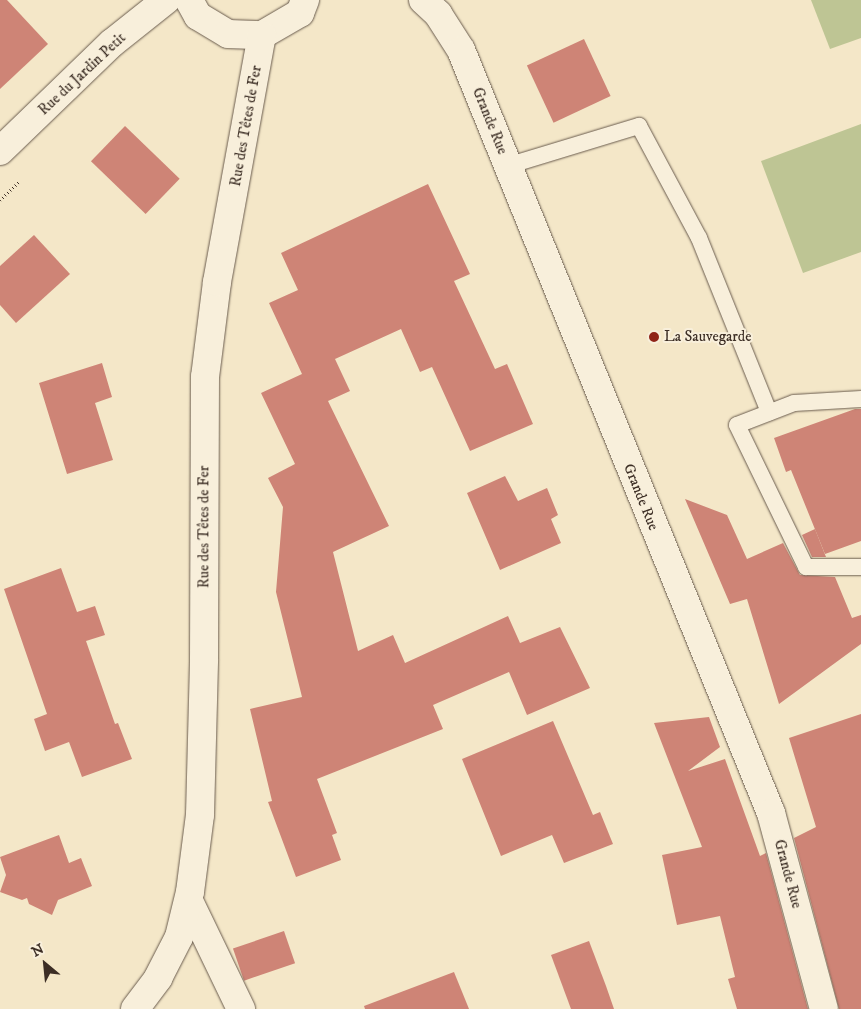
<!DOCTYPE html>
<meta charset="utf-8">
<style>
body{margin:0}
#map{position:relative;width:861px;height:1009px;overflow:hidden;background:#f4e7c8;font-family:"IM FELL DW Pica",serif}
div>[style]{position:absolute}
.green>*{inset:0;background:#bec594}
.building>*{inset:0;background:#ce8476;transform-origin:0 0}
.path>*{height:3px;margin-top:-1.5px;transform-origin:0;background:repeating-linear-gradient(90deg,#3c2e25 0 1px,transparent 0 3.5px)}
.roads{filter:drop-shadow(0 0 1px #6a5c4e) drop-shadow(0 0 1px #6a5c4e)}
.service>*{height:16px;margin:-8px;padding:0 8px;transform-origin:8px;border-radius:8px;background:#f8efdb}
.minor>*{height:28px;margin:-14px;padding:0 14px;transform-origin:14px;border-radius:14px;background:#f8efdb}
.dots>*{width:14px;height:14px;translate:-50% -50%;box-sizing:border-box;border:2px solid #f8efdb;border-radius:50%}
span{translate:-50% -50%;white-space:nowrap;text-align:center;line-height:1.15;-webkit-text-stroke:4px #f8efdb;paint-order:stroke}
.street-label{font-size:15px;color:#3c2e25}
.poi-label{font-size:15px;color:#3c2e25}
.left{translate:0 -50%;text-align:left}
.north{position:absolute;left:20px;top:939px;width:50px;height:50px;-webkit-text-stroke:4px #f8efdb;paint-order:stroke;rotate:332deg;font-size:14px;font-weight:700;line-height:20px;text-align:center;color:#3c2e25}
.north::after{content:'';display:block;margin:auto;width:18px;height:22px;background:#3c2e25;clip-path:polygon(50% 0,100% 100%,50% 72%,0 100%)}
</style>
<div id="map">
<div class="green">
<i style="clip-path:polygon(811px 0,861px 0,861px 38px,830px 49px)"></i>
<i style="clip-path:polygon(861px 124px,861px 252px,803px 273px,761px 161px)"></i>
</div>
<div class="building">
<i style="clip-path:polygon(0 0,7px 0,48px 44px,0 89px)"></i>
<i style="left:584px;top:39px;width:63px;height:63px;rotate:65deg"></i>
<i style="left:125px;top:126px;width:76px;height:49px;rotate:44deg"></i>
<i style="clip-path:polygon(428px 184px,470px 274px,454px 281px,495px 369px,507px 364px,533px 424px,470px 451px,432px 367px,420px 372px,401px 329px,335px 359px,350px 391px,328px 401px,389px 526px,333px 552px,358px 651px,393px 635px,405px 663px,508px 616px,520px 643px,560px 627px,590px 688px,527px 715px,509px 672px,433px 705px,443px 729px,317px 779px,337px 833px,332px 835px,341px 860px,296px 877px,268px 802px,272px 801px,250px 709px,302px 697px,276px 592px,283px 507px,268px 478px,295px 464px,261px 393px,302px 374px,269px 303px,298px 290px,281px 253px)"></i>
<i style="clip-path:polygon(34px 235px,70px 274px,16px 323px,0 305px,0 266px)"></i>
<i style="clip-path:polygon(102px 363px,112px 397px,95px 403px,113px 460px,67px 474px,39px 383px)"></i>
<i style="clip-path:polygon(855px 409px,861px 409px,861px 541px,825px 554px,791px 470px,786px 472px,774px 438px)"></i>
<i style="clip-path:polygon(505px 476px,518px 501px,547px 488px,558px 515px,551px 519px,561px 543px,500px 570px,467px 493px)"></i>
<i style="clip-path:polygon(685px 499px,727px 515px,747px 559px,783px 543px,800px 575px,835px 577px,852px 618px,861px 615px,861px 644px,779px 704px,747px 599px,730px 604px)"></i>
<i style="clip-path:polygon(815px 529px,826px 557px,812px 557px,802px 535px)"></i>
<i style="clip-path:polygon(61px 568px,77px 612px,95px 606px,105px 635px,86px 641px,115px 724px,118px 723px,132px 759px,82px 777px,69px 742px,45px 751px,34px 719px,47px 714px,4px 589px)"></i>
<i style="clip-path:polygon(861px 714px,861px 1009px,839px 1009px,794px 838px,816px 827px,789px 738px)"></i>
<i style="clip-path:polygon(709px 717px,720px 747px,688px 771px,725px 759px,760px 856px,766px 853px,808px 1009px,737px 1009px,728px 979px,735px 977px,720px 916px,677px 925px,662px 855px,702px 847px,654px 723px)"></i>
<i style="clip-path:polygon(553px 721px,593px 815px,600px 812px,613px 844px,564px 863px,552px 835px,501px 856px,462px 759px)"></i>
<i style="clip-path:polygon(59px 835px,69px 863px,81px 858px,92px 886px,58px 900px,52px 915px,29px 904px,27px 898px,22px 900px,0 892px,6px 875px,0 857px)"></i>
<i style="left:284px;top:931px;width:34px;height:54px;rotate:71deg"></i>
<i style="clip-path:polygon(589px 941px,606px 986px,614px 1009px,571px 1009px,551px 955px)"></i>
<i style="clip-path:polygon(454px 972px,469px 1009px,365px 1009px,364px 1006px)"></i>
</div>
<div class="path">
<i style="left:0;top:200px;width:28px;rotate:-44deg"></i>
</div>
<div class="roads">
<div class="service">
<i style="left:507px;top:166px;width:138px;rotate:-16.9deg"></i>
<i style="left:639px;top:126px;width:127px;rotate:61.8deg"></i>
<i style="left:699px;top:238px;width:188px;rotate:68.1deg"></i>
<i style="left:861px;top:399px;width:67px;rotate:176.6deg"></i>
<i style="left:794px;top:403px;width:61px;rotate:158.9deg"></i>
<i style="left:737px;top:425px;width:158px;rotate:64.1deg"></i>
<i style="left:806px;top:567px;width:55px"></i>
</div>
<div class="minor">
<i style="left:189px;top:0;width:18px;rotate:61deg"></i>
<i style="left:198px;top:16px;width:35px;rotate:31deg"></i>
<i style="left:228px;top:34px;width:34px;rotate:2deg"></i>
<i style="left:262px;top:35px;width:44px;rotate:-30.1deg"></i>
<i style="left:300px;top:13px;width:14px;rotate:-69deg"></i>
<i style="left:423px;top:0;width:21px;rotate:43deg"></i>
<i style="left:438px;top:14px;width:43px;rotate:57.4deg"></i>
<i style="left:461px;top:50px;width:824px;rotate:67.89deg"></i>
<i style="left:771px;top:813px;width:203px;rotate:74.9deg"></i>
<i style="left:0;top:151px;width:156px;rotate:-44deg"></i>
<i style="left:112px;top:43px;width:69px;rotate:-38.5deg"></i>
<i style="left:189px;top:901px;width:120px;rotate:64.3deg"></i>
<i style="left:135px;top:1009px;width:39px;rotate:-53deg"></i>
<i style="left:158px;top:978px;width:46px;rotate:-62.9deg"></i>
<i style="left:179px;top:937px;width:46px;rotate:-76.3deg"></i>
<i style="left:190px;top:892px;width:78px;rotate:-82.6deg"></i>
<i style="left:200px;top:815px;width:156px;rotate:-88.5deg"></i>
<i style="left:204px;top:659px;width:282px;rotate:-89.8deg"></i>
<i style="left:205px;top:377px;width:96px;rotate:-82.8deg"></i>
<i style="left:217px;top:282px;width:251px;rotate:-79.7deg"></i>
</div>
</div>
<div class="dots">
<i style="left:654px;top:337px;background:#8f2418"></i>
</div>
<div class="street-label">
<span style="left:82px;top:74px;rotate:-43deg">Rue du Jardin Petit</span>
<span style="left:490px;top:121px;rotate:68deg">Grande Rue</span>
<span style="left:246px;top:126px;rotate:-80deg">Rue des Têtes de Fer</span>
<span style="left:641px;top:497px;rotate:68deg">Grande Rue</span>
<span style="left:204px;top:527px;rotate:-90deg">Rue des Têtes de Fer</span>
<span style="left:788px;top:874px;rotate:75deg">Grande Rue</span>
</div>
<div class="poi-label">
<span class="left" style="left:664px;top:337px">La Sauvegarde</span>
</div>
<div class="north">N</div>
</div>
